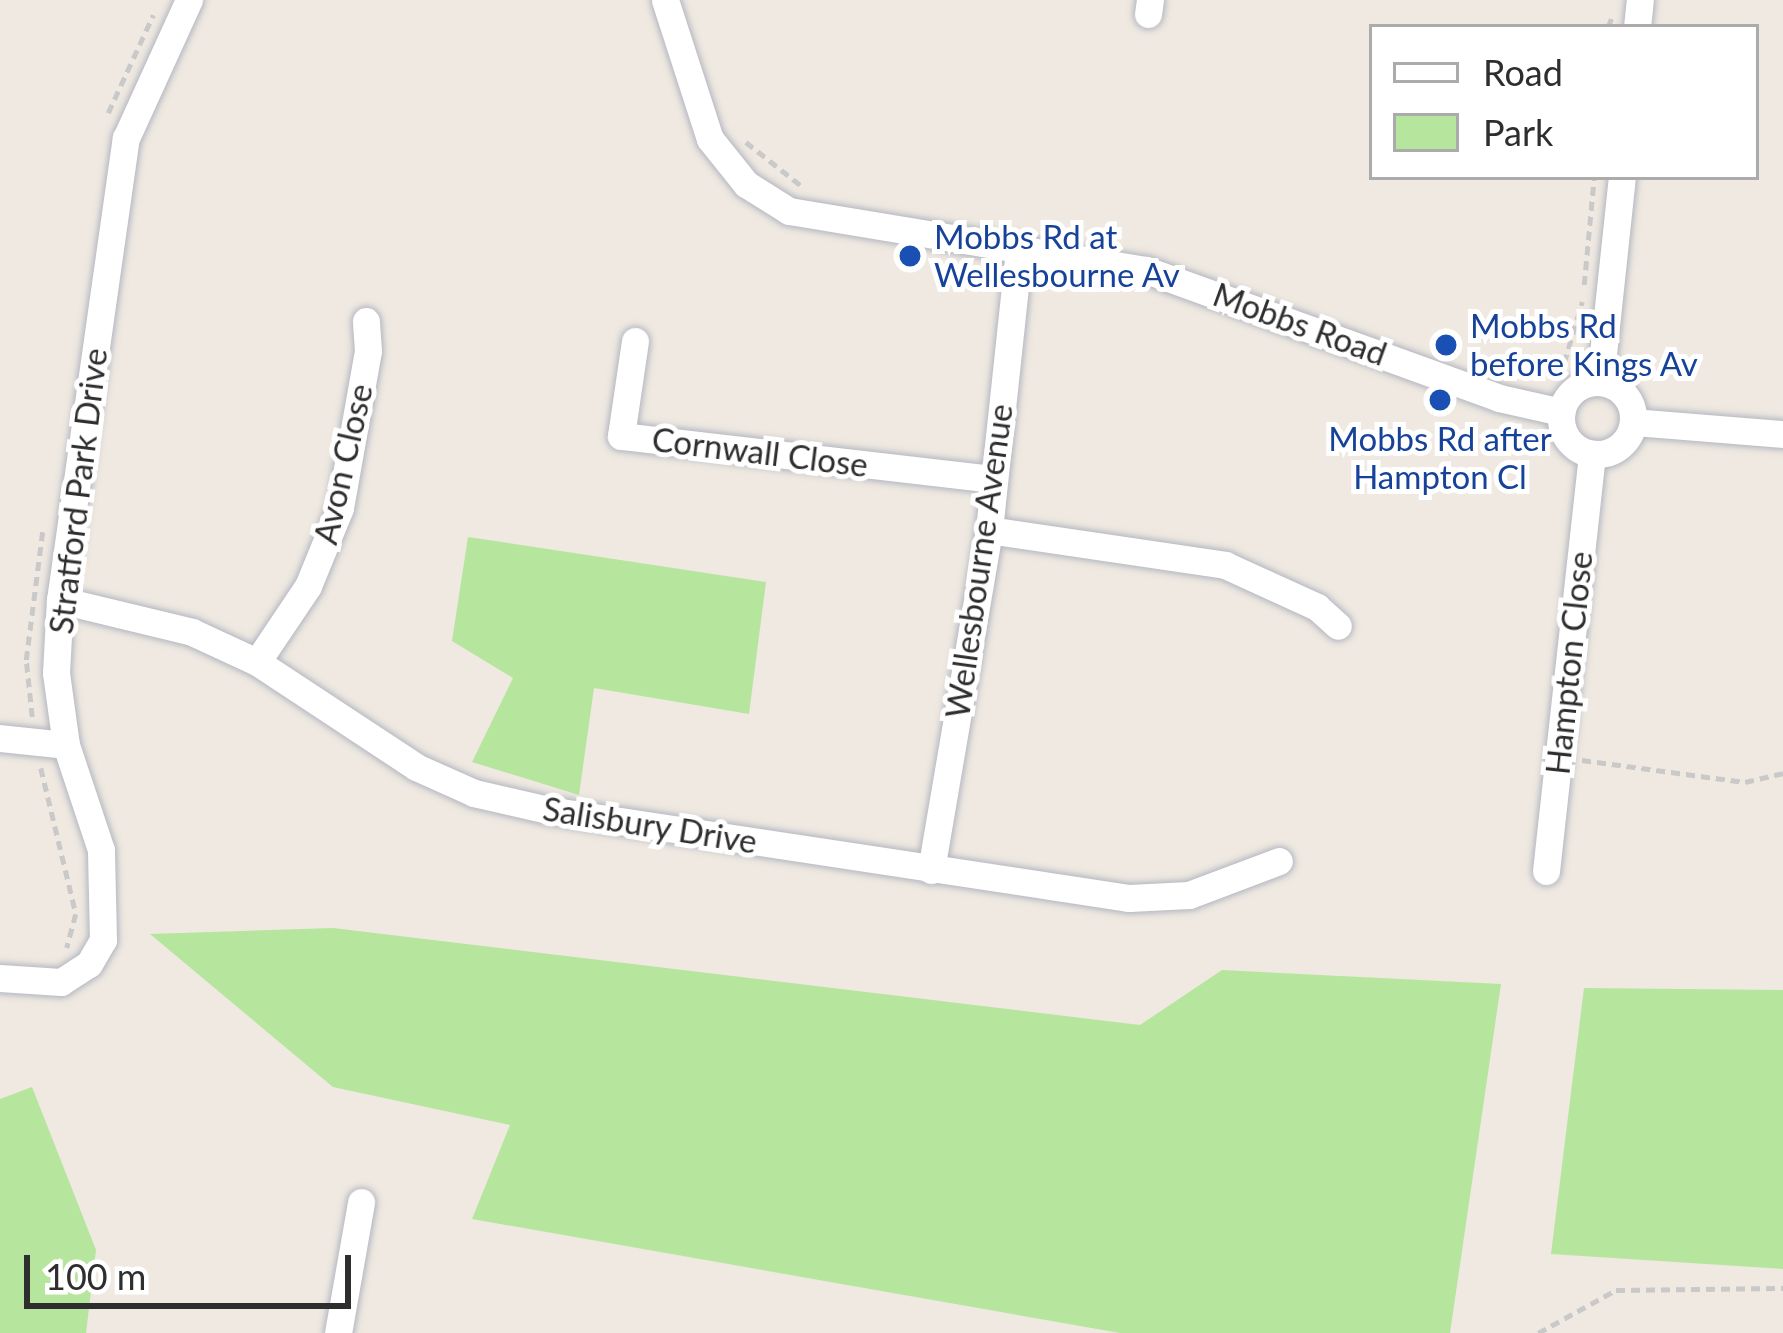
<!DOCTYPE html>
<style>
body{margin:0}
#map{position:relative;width:1783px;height:1333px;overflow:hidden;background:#efe9e1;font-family:Lato,sans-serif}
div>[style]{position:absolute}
.green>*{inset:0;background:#b6e59e}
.path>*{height:4.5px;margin-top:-2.25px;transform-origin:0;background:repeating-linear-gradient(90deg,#c9c9c9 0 9px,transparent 0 15px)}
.roads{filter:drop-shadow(0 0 3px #b4b7c1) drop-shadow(0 0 3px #b4b7c1)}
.minor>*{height:27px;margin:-13.5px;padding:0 13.5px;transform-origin:13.5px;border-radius:13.5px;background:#fff}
.minor>.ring{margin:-13.5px;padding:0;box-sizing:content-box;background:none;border:27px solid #fff;border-radius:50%}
.dots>*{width:33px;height:33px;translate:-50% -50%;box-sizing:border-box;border:6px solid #fff;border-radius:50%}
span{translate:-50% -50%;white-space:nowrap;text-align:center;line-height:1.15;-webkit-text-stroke:10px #fff;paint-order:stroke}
.transit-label{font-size:33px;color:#164399}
.left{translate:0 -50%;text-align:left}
.street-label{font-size:33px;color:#2e2e2e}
.legend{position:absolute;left:1369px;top:24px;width:390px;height:156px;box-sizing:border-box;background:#fff;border:3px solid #ababab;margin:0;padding:15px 21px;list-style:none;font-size:36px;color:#2e2e2e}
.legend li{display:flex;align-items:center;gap:24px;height:60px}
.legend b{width:60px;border:3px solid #ababab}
.scale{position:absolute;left:24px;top:1255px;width:327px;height:54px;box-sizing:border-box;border:6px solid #2e2e2e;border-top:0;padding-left:15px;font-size:36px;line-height:42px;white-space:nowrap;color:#2e2e2e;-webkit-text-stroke:9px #fff;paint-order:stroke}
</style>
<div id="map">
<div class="green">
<i style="clip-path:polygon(468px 537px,766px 582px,749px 714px,594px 688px,579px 795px,472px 762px,513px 678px,452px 641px)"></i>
<i style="clip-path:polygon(333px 928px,1140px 1025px,1222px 970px,1501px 984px,1450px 1333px,1120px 1333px,472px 1219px,510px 1125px,333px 1087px,150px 934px)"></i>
<i style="clip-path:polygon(1584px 988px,1783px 990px,1783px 1269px,1551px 1254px)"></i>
<i style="clip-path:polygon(32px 1087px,96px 1250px,86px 1333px,0 1333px,0 1099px)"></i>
</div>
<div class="path">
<i style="left:1608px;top:27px;width:9px;rotate:-69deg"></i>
<i style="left:108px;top:113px;width:108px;rotate:-65.3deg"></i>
<i style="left:746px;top:142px;width:73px;rotate:38.3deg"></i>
<i style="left:1584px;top:285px;width:108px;rotate:-84.7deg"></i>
<i style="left:1523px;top:377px;width:26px;rotate:-7deg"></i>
<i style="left:1549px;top:374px;width:19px;rotate:-36deg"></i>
<i style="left:1564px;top:363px;width:64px;rotate:-73.6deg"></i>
<i style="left:32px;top:717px;width:57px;rotate:-96deg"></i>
<i style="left:26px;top:660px;width:133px;rotate:-82.7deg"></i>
<i style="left:1582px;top:760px;width:164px;rotate:7.7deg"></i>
<i style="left:1745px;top:782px;width:39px;rotate:-13deg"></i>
<i style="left:41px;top:768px;width:150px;rotate:76.5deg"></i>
<i style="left:76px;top:914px;width:35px;rotate:105deg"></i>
<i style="left:1538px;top:1333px;width:89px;rotate:-28.9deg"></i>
<i style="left:1616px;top:1290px;width:167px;rotate:-0.7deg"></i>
</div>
<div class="roads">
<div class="minor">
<i style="left:665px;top:0;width:146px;rotate:72.1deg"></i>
<i style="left:710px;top:139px;width:58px;rotate:51.3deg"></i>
<i style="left:746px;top:184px;width:51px;rotate:32.1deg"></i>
<i style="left:789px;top:211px;width:362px;rotate:9.4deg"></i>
<i style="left:1146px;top:270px;width:375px;rotate:19.9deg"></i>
<i style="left:1499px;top:398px;width:64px;rotate:12.7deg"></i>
<i style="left:1148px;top:14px;width:14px;rotate:-82deg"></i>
<i style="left:1637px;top:27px;width:27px;rotate:-84deg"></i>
<i style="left:635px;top:341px;width:96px;rotate:98.4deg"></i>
<i style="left:621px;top:436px;width:375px;rotate:6.6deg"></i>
<i style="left:1600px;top:382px;width:206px;rotate:-83.9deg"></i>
<i class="ring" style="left:1561px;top:382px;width:45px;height:45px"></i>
<i style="left:1633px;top:422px;width:150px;rotate:4.6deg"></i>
<i style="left:989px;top:530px;width:239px;rotate:8.4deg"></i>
<i style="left:1225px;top:565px;width:101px;rotate:24.5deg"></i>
<i style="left:1317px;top:607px;width:28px;rotate:42deg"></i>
<i style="left:60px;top:600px;width:136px;rotate:13.6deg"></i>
<i style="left:192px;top:632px;width:72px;rotate:24.8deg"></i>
<i style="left:257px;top:662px;width:191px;rotate:33.4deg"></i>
<i style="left:416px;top:767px;width:64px;rotate:24.1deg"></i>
<i style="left:474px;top:793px;width:76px;rotate:12.9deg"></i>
<i style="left:548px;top:810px;width:588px;rotate:8.61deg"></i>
<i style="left:1129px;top:898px;width:60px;rotate:-2.9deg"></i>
<i style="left:1189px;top:895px;width:96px;rotate:-20.7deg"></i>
<i style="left:257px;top:662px;width:92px;rotate:-56.1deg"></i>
<i style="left:308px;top:586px;width:84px;rotate:-67.7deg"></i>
<i style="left:340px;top:508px;width:159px;rotate:-79.9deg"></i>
<i style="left:368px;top:351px;width:30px;rotate:-94deg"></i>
<i style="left:0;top:738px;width:66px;rotate:6.1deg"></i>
<i style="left:931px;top:870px;width:345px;rotate:-80.3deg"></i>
<i style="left:989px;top:530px;width:281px;rotate:-83.9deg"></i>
<i style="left:1546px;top:871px;width:420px;rotate:-83.7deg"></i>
<i style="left:0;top:978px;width:61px;rotate:3.8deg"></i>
<i style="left:61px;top:982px;width:33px;rotate:-33deg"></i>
<i style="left:89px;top:964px;width:28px;rotate:-60deg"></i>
<i style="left:103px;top:940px;width:90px;rotate:-91.3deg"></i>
<i style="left:101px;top:850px;width:111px;rotate:-108.4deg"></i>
<i style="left:66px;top:745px;width:73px;rotate:-97.9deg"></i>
<i style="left:56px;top:673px;width:73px;rotate:-86.9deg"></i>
<i style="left:60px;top:600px;width:467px;rotate:-81.9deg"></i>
<i style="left:126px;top:138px;width:152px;rotate:-65.5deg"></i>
<i style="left:338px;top:1333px;width:133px;rotate:-80deg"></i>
</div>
</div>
<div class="dots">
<i style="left:910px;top:256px;background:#1a4fb4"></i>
<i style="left:1446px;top:345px;background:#1a4fb4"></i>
<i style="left:1440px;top:400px;background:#1a4fb4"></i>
</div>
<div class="transit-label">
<span class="left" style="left:934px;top:256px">Mobbs Rd at<br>Wellesbourne Av</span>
<span class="left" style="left:1470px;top:345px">Mobbs Rd<br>before Kings Av</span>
<span style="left:1440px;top:458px">Mobbs Rd after<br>Hampton Cl</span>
</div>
<div class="street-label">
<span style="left:1300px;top:324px;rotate:20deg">Mobbs Road</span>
<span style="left:760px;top:452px;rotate:7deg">Cornwall Close</span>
<span style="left:343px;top:464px;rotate:-77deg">Avon Close</span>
<span style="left:78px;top:491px;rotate:-83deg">Stratford Park Drive</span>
<span style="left:979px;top:561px;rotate:-82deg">Wellesbourne Avenue</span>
<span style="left:1569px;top:663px;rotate:-84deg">Hampton Close</span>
<span style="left:650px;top:825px;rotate:9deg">Salisbury Drive</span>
</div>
<ul class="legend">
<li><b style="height:15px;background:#fff"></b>Road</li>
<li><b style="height:33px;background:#b6e59e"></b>Park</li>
</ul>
<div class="scale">100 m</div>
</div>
